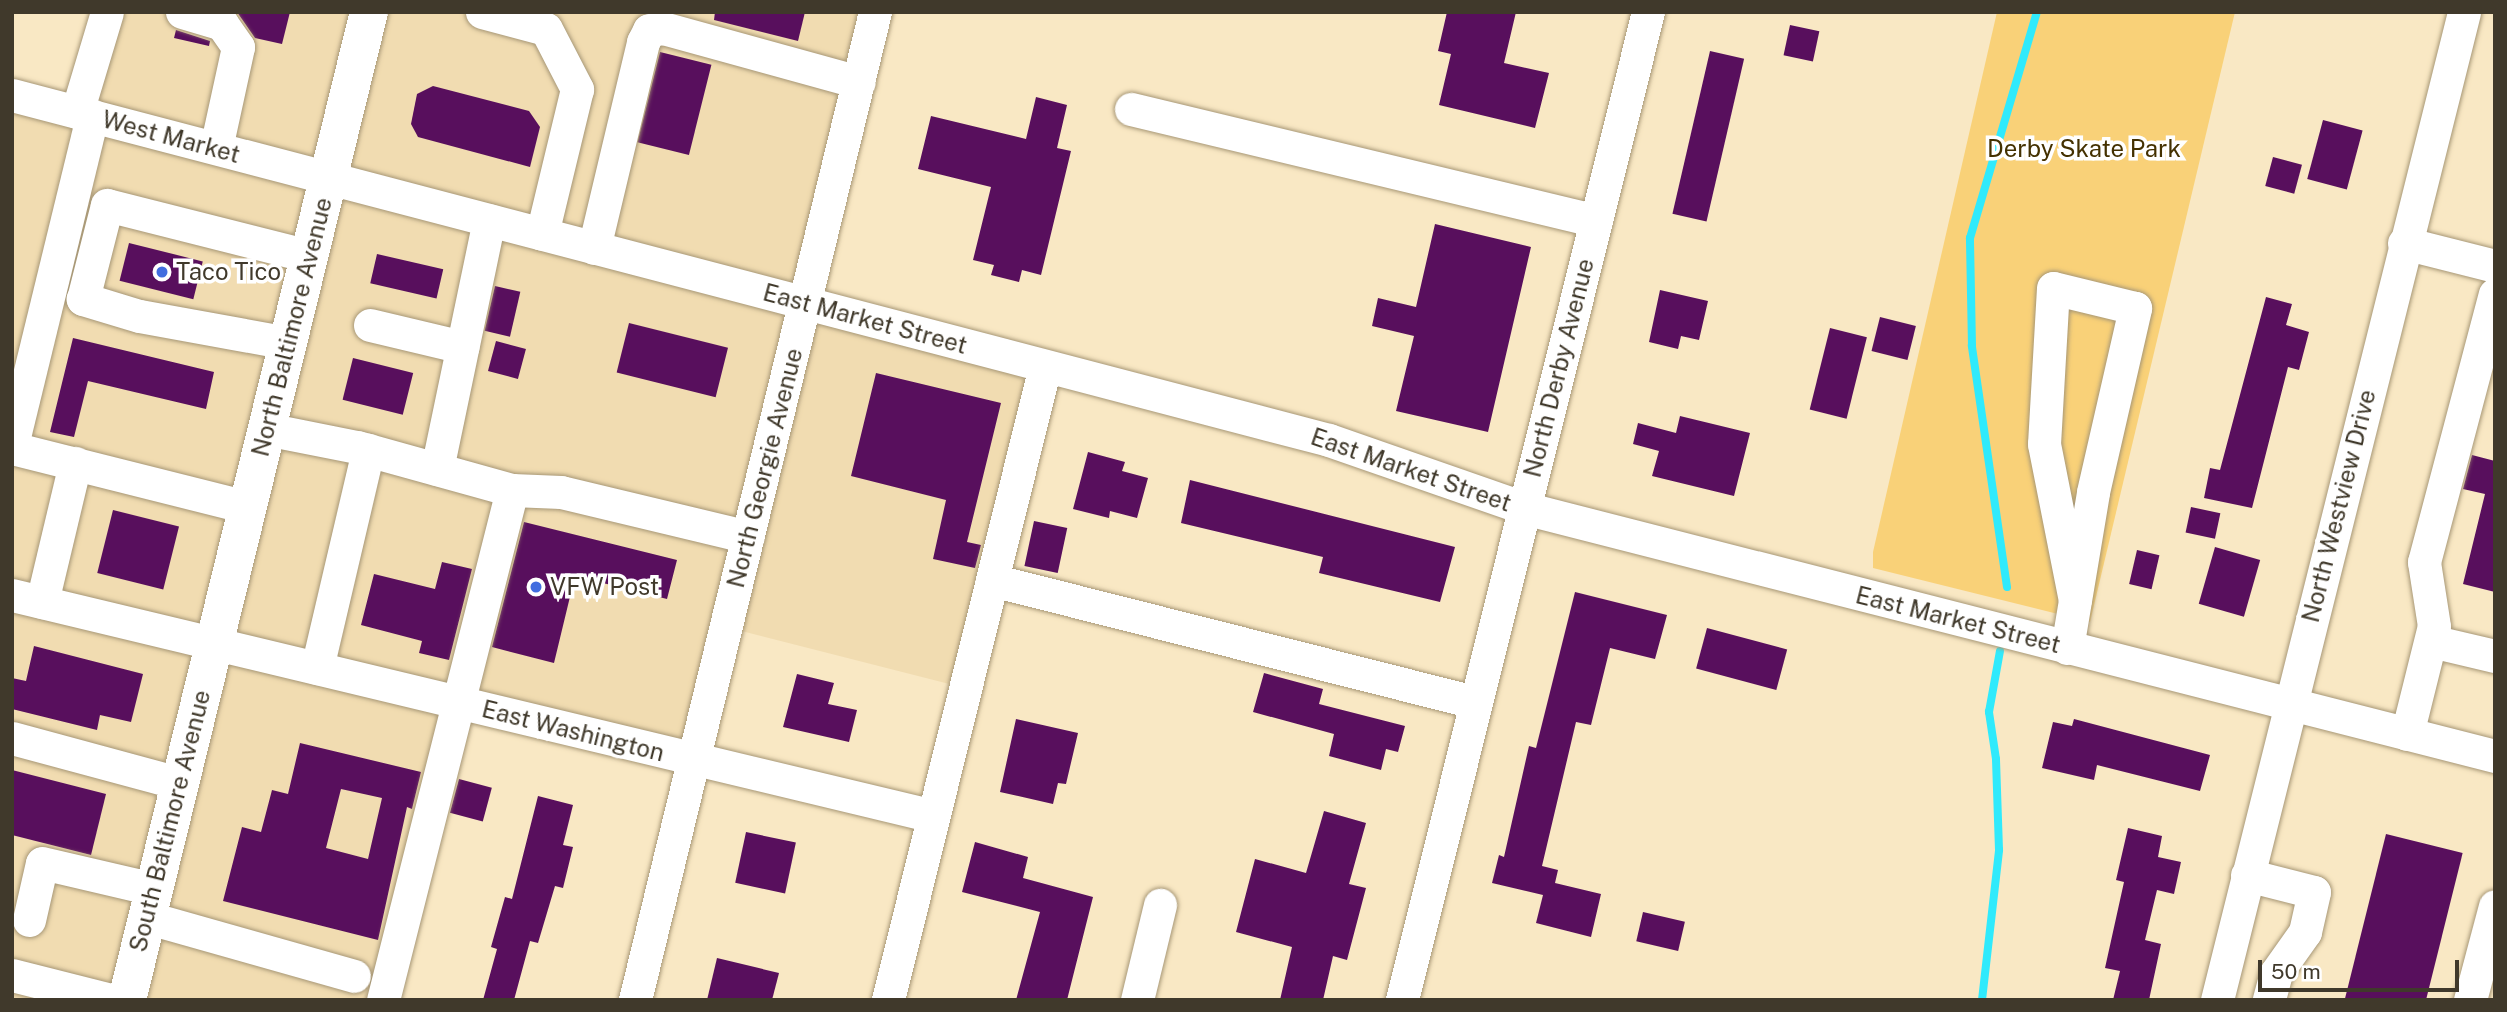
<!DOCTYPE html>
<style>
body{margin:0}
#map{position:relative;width:2507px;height:1012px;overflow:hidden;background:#f9e8c4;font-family:"Public Sans",sans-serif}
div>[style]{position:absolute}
.built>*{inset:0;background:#f1dcb1}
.green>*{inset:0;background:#f9d178}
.stream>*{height:8px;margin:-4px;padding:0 4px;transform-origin:4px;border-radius:4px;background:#30eafc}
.building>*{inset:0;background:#580f5d;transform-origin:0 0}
.roads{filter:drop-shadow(0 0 2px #a79776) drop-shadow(0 0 2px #a79776)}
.minor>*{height:33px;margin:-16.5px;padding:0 16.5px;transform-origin:16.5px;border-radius:16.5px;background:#fff}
.major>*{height:38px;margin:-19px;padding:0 19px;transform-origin:19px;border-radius:19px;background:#fff}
.dots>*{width:19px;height:19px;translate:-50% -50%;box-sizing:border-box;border:4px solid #fff;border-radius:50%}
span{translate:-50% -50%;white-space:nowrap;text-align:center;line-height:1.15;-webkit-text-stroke:7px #fff;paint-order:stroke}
.street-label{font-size:24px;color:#40392b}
.park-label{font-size:24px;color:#443100}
.poi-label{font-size:24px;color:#40392b}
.left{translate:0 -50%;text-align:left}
.frame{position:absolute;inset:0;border:14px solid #40392b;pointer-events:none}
.scale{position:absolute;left:2258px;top:960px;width:201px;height:32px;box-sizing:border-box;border:4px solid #40392b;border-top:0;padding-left:9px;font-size:21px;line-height:24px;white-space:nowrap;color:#40392b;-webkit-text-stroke:5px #fff;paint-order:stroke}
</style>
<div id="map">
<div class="built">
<i style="clip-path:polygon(106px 12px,875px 12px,806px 303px,1045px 366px,965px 688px,726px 627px,693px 760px,455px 702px,383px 1000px,12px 1000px,12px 95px,77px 112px)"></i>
</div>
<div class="green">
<i style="clip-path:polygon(1997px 12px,2235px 12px,2090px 622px,1873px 568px,1873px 552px)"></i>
</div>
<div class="stream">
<i style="left:2007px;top:587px;width:244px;rotate:-98.3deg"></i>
<i style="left:1972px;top:346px;width:108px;rotate:-91.1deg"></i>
<i style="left:1970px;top:238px;width:236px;rotate:-73.5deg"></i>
<i style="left:1982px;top:1000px;width:151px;rotate:-83.5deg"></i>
<i style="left:1999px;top:850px;width:91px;rotate:-91.9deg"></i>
<i style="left:1996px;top:759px;width:48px;rotate:-98.5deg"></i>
<i style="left:1989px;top:712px;width:62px;rotate:-79.8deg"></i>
</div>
<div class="building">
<i style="clip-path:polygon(237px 12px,290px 12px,282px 44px,255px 38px)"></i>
<i style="clip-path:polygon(715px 12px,805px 12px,798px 41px,714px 20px)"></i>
<i style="clip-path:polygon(1447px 12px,1516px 12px,1504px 63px,1549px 73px,1535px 128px,1439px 105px,1451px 54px,1438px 51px)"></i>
<i style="left:1790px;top:25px;width:30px;height:31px;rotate:12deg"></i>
<i style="clip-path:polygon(176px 30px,210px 41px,209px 46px,174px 38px)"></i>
<i style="left:1710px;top:51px;width:35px;height:167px;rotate:13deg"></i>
<i style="left:660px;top:52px;width:53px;height:93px;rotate:14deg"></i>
<i style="clip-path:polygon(433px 86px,529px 111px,540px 127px,530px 167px,418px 137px,411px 124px,417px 94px)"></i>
<i style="clip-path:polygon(1036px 97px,1067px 105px,1057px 148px,1071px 151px,1041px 275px,1022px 270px,1019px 282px,991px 275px,994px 265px,973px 260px,991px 187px,918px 169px,931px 116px,1026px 139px)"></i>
<i style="left:2323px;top:120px;width:41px;height:61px;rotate:15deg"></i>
<i style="left:2273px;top:157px;width:30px;height:30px;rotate:15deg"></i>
<i style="clip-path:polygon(1435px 224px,1531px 247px,1488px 432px,1396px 411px,1414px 336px,1372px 326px,1378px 298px,1416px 307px)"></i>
<i style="left:129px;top:243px;width:76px;height:39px;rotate:14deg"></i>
<i style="left:377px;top:254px;width:68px;height:30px;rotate:13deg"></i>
<i style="left:495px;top:286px;width:26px;height:46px;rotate:13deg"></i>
<i style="clip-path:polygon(1660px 290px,1708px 301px,1699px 340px,1681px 336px,1678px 349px,1649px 342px)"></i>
<i style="clip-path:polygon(2266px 297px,2292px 304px,2286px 325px,2309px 332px,2299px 370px,2288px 367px,2252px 508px,2204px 498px,2210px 468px,2220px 470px)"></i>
<i style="left:1880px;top:317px;width:37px;height:35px;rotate:14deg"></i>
<i style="left:629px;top:323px;width:102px;height:51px;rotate:14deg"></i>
<i style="left:1830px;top:328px;width:38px;height:84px;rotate:14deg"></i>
<i style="clip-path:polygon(73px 338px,214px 372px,206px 409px,88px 381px,74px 437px,50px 432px)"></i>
<i style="left:496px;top:341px;width:31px;height:31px;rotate:15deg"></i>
<i style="left:353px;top:358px;width:62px;height:43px;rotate:14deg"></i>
<i style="clip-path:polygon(876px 373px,1001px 403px,967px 542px,981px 545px,975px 568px,933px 559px,946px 500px,851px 476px)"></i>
<i style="clip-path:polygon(1680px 416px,1750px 433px,1734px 496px,1652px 476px,1659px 451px,1633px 444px,1638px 423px,1676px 433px)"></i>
<i style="clip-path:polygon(1088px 452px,1125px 462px,1122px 471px,1148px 478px,1137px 518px,1110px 511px,1109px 518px,1073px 509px)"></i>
<i style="clip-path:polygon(2472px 455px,2495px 461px,2495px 592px,2463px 584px,2485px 494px,2463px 489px)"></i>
<i style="clip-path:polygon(1190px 480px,1455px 547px,1440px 602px,1319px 573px,1323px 557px,1181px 523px)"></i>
<i style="left:2191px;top:507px;width:30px;height:26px;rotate:12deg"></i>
<i style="left:113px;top:510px;width:68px;height:65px;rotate:14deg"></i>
<i style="left:1034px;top:521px;width:34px;height:46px;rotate:12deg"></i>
<i style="clip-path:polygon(524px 522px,677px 560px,667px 599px,575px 576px,554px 663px,492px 647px)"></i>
<i style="left:2215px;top:547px;width:47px;height:59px;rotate:16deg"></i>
<i style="left:2137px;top:550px;width:23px;height:35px;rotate:13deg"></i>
<i style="clip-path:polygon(442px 562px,472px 569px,449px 660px,419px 653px,422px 641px,361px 625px,374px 574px,435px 589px)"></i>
<i style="clip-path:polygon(1575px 592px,1667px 615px,1655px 659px,1610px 648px,1591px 725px,1576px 722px,1542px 866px,1558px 870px,1555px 883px,1601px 894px,1591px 937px,1536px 923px,1543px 895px,1492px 883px,1499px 855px,1504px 857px,1529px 746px,1536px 748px)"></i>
<i style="left:1707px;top:628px;width:83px;height:42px;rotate:15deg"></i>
<i style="clip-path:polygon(34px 646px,143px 674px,131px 722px,100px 715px,97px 730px,12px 709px,12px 678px,26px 681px)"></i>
<i style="clip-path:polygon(1264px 673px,1323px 689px,1319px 704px,1405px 726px,1398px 752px,1386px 749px,1381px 770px,1329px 756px,1334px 734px,1253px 712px)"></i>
<i style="clip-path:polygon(797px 674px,834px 683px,828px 704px,857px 710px,849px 742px,783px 727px)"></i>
<i style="clip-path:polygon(1016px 719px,1078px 733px,1066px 784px,1058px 783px,1053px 804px,1000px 792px)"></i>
<i style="clip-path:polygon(2074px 719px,2210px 755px,2200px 791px,2097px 765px,2094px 780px,2042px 768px,2053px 722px,2072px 726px)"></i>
<i style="clip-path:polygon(evenodd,300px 743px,421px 772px,412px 809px,407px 807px,378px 940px,223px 901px,242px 827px,261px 832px,272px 790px,288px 794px,300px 743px,341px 789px,382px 798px,368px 859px,326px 848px,341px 789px)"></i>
<i style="clip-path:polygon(12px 770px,106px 794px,91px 855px,12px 835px)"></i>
<i style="left:459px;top:779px;width:34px;height:35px;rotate:15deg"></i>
<i style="clip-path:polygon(538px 796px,573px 805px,563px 845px,573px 847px,563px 888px,555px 886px,538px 943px,530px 941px,514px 1000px,483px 1000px,497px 949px,491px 947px,505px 897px,512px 899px)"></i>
<i style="clip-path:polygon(1324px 811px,1366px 823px,1349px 884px,1366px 888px,1347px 960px,1333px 956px,1323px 1000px,1280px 1000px,1292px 947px,1236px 932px,1255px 859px,1306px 873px)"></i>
<i style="clip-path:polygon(2128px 828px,2162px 836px,2158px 857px,2181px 862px,2174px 894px,2157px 890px,2145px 940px,2161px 944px,2149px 1000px,2113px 1000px,2120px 971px,2105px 968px,2124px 882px,2116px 880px)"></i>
<i style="left:746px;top:832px;width:51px;height:52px;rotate:12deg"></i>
<i style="left:2386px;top:834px;width:79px;height:171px;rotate:14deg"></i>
<i style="clip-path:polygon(975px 842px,1028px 857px,1023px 878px,1093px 897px,1067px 1000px,1016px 1000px,1040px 912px,962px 892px)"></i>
<i style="left:1643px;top:912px;width:43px;height:30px;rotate:13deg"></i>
<i style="clip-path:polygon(717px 958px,779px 973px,772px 1000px,707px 1000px)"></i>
</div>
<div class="roads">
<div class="minor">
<i style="left:182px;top:12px;width:42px;rotate:16.7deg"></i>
<i style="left:222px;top:24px;width:28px;rotate:55deg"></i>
<i style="left:238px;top:47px;width:103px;rotate:102.3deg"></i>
<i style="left:482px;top:12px;width:66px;rotate:14.9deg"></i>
<i style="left:546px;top:29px;width:68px;rotate:62.7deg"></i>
<i style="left:577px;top:89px;width:149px;rotate:103.6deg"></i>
<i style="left:12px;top:95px;width:1361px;rotate:14.68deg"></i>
<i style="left:1329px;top:440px;width:207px;rotate:19.2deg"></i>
<i style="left:1524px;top:508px;width:1002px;rotate:14.33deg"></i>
<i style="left:1131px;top:109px;width:478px;rotate:13.5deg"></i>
<i style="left:77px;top:112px;width:104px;rotate:-73.3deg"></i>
<i style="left:2404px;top:243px;width:94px;rotate:14.2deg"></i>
<i style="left:594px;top:248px;width:212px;rotate:-76.6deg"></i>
<i style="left:643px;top:42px;width:13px;rotate:-63deg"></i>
<i style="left:649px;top:30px;width:14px;rotate:-8deg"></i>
<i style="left:663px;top:28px;width:203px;rotate:15.4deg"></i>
<i style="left:370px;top:325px;width:95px;rotate:13.4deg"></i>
<i style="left:288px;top:343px;width:151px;rotate:-169.7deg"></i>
<i style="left:139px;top:316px;width:59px;rotate:-163.1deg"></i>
<i style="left:83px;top:299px;width:97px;rotate:-75.7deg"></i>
<i style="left:107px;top:205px;width:208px;rotate:14.2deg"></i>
<i style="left:266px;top:429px;width:93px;rotate:11.2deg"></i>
<i style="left:357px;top:447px;width:161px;rotate:15.5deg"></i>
<i style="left:512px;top:490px;width:526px;rotate:104.19deg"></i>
<i style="left:12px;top:445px;width:339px;rotate:-76.3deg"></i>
<i style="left:12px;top:448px;width:242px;rotate:14.1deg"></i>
<i style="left:437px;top:469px;width:254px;rotate:-78.2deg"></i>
<i style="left:512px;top:490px;width:49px;rotate:2.3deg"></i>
<i style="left:561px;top:492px;width:192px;rotate:13.5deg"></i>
<i style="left:992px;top:580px;width:498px;rotate:14.2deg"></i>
<i style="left:12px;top:595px;width:947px;rotate:13.49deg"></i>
<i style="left:42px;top:602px;width:143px;rotate:-76.6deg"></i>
<i style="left:2431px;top:641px;width:66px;rotate:13.2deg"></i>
<i style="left:2067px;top:648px;width:158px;rotate:-80.5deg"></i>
<i style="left:2093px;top:492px;width:189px;rotate:-77.1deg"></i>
<i style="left:2135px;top:308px;width:84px;rotate:-166.3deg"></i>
<i style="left:2053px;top:288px;width:156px;rotate:93.3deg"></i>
<i style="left:2044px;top:444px;width:159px;rotate:78.8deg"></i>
<i style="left:317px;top:668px;width:224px;rotate:-76.8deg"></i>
<i style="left:2407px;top:734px;width:111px;rotate:-76deg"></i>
<i style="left:2434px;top:626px;width:65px;rotate:-98.9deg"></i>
<i style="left:2424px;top:562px;width:277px;rotate:-75.2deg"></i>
<i style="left:12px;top:738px;width:173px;rotate:15.1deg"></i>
<i style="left:2247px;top:875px;width:69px;rotate:14.2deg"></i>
<i style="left:2314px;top:892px;width:41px;rotate:102.7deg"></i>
<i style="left:2305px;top:932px;width:50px;rotate:125.3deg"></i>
<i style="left:2276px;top:973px;width:28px;rotate:105deg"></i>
<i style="left:146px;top:917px;width:216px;rotate:15.8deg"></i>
<i style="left:29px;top:920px;width:58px;rotate:-77.2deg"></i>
<i style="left:42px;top:863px;width:115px;rotate:13.1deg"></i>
<i style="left:12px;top:975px;width:102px;rotate:14.2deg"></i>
<i style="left:635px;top:1000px;width:1017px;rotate:-76.35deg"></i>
<i style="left:888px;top:1000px;width:653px;rotate:-76.09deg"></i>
<i style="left:1137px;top:1000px;width:98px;rotate:-76.4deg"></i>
<i style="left:1402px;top:1000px;width:1018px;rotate:-76.02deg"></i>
<i style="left:2217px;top:1000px;width:1018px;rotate:-75.96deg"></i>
<i style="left:2470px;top:1000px;width:97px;rotate:-75.1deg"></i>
</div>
<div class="major">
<i style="left:127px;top:1000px;width:1017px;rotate:-76.24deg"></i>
</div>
</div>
<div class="dots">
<i style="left:162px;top:272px;background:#416ddf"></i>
<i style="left:536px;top:587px;background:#416ddf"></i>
</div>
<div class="street-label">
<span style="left:171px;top:137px;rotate:15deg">West Market</span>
<span style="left:865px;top:319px;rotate:15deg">East Market Street</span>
<span style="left:292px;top:327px;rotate:-76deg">North Baltimore Avenue</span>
<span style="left:1559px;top:368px;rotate:-76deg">North Derby Avenue</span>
<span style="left:765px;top:468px;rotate:-76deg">North Georgie Avenue</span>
<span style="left:1411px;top:470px;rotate:19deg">East Market Street</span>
<span style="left:2339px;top:506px;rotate:-76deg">North Westview Drive</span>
<span style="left:1958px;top:620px;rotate:14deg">East Market Street</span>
<span style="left:573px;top:731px;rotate:14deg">East Washington</span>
<span style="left:170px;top:821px;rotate:-76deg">South Baltimore Avenue</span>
</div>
<div class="park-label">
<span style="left:2084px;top:149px">Derby Skate Park</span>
</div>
<div class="poi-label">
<span class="left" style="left:176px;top:272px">Taco Tico</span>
<span class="left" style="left:550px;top:587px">VFW Post</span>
</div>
<div class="frame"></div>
<div class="scale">50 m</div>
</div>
